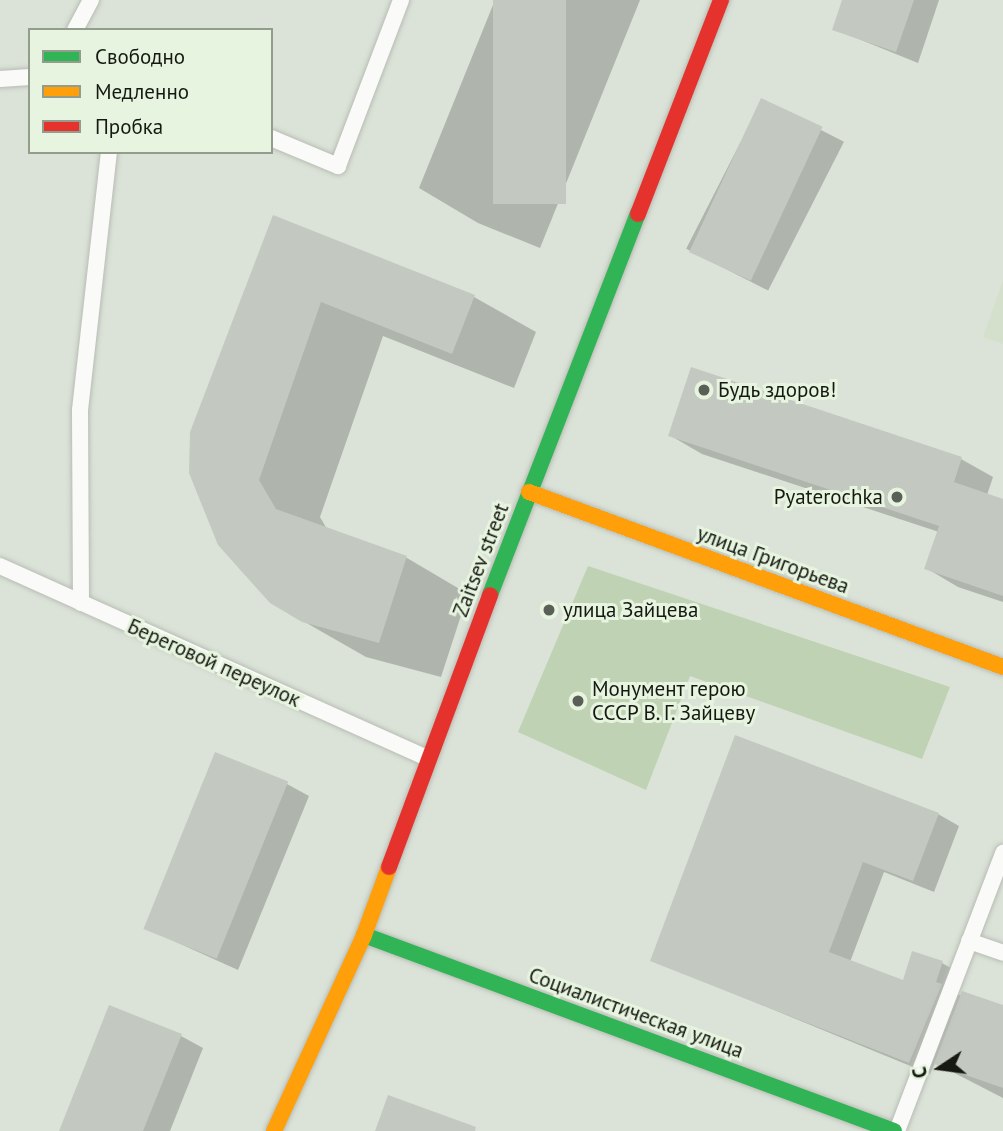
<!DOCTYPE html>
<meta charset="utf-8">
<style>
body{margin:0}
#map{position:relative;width:1003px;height:1131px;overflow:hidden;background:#dbe2d7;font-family:"PT Sans",sans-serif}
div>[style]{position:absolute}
.built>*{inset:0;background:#d4e0cc}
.green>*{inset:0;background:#c0d2b4}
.shadow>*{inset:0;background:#0003;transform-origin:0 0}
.building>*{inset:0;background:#c3c9c0;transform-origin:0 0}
.roads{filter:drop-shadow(0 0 2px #b8bdb5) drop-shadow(0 0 2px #b8bdb5)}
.lane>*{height:16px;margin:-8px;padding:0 8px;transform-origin:8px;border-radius:8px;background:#fafbf9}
.fast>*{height:16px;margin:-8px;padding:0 8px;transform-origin:8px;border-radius:8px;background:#30b455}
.slow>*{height:16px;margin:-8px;padding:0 8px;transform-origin:8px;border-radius:8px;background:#ff9f0a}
.jam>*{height:16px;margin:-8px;padding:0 8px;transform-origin:8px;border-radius:8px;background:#e5322d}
.dots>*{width:19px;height:19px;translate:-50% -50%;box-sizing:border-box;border:4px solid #e7f4df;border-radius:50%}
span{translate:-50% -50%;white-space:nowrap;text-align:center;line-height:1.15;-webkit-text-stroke:6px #e7f4df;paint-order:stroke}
.poi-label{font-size:21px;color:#151912}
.left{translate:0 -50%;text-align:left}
.right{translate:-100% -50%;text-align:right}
.street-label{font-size:21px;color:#151912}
.legend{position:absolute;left:28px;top:28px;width:245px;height:126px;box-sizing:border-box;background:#e7f4df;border:2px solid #939c8d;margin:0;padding:9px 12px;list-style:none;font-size:21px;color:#151912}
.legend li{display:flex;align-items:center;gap:14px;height:35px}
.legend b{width:35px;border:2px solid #939c8d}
.north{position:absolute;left:905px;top:1033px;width:70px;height:70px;-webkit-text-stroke:5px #e7f4df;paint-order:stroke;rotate:257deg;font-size:19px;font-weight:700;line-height:28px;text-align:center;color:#151912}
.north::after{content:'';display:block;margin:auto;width:24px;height:32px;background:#151912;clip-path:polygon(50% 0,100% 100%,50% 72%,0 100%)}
</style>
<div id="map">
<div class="built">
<i style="clip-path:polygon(1003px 281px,1003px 344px,983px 337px)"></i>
</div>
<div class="green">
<i style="clip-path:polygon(588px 566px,950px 687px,922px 759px,690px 676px,646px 790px,518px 732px)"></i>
</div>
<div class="shadow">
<i style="clip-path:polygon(495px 0,640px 0,540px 248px,478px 223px,419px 188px)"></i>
<i style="clip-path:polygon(844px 0,939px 0,918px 63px,834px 29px)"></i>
<i style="left:762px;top:100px;width:92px;height:167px;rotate:27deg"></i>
<i style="clip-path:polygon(274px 217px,474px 297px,536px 332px,514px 388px,383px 336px,320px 517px,327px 529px,407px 558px,468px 594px,441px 677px,366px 657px,303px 621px,219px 544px)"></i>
<i style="clip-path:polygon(693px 370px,961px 459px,993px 477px,987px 495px,1003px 501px,1003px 602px,958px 587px,926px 568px,939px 532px,702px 454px,671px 436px)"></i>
<i style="clip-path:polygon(287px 784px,309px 796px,238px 970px,145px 928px)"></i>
<i style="clip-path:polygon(938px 814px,959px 826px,934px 892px,884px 872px,850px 962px,904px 982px,942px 963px,963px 975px,956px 994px,1003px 1007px,1003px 1098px,935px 1063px,930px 1074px,652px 960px)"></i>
<i style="clip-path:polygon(181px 1036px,203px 1048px,170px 1131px,61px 1131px)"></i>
</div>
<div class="building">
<i style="left:493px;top:0;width:73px;height:204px"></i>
<i style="clip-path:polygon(842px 0,914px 0,896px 52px,832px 30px)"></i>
<i style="left:761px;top:98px;width:68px;height:170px;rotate:25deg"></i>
<i style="clip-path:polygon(273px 215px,475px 295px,452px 354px,321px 302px,259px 480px,276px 509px,407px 556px,379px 643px,302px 622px,270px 603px,218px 545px,189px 473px,190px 432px)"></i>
<i style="clip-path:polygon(691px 367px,962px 457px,954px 482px,1003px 499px,1003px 596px,924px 569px,939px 526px,668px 436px)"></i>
<i style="clip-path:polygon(735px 735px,939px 813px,913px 881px,863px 862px,829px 952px,903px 980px,912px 951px,943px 961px,936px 982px,942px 984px,909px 1063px,650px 961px)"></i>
<i style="left:215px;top:752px;width:79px;height:191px;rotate:22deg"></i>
<i style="clip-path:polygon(962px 991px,1003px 1005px,1003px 1088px,934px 1064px)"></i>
<i style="clip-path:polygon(109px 1005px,182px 1034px,143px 1131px,59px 1131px)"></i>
<i style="clip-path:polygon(388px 1095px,476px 1127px,475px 1131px,375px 1131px)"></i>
</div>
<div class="roads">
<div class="lane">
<i style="left:75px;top:30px;width:34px;rotate:-62deg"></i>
<i style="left:0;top:79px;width:30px;rotate:-4deg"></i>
<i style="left:271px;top:138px;width:73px;rotate:22.7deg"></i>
<i style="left:338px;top:166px;width:178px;rotate:-69.2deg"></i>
<i style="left:0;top:566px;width:470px;rotate:24.2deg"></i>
<i style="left:81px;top:603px;width:193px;rotate:-90.3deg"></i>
<i style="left:80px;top:410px;width:260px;rotate:-83.6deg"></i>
<i style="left:969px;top:941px;width:36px;rotate:19deg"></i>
<i style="left:897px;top:1131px;width:298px;rotate:-69.1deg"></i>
</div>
<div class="fast">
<i style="left:490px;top:595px;width:409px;rotate:-68.8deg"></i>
<i style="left:364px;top:935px;width:565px;rotate:20.29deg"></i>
</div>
<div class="slow">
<i style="left:529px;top:492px;width:505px;rotate:20.26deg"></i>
<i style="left:274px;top:1131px;width:216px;rotate:-65.3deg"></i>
<i style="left:364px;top:935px;width:72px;rotate:-69.8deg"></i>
</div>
<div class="jam">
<i style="left:638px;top:214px;width:230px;rotate:-68.8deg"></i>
<i style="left:389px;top:867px;width:290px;rotate:-69.6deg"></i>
</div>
</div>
<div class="dots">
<i style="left:704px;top:390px;background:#5a5f57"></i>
<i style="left:897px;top:497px;background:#5a5f57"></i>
<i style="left:549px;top:610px;background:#5a5f57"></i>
<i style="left:578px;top:701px;background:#5a5f57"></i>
</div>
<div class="poi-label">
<span class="left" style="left:718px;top:390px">Будь здоров!</span>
<span class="right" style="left:883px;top:497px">Pyaterochka</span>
<span class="left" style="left:563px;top:610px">улица Зайцева</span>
<span class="left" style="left:592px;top:701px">Монумент герою<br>СССР В. Г. Зайцеву</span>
</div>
<div class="street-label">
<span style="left:481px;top:560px;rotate:-69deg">Zaitsev street</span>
<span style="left:773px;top:560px;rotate:20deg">улица Григорьева</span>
<span style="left:214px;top:663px;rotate:24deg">Береговой переулок</span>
<span style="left:636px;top:1013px;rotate:20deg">Социалистическая улица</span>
</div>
<ul class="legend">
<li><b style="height:9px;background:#30b455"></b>Свободно</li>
<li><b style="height:9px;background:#ff9f0a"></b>Медленно</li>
<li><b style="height:9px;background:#e5322d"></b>Пробка</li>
</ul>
<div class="north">С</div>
</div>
